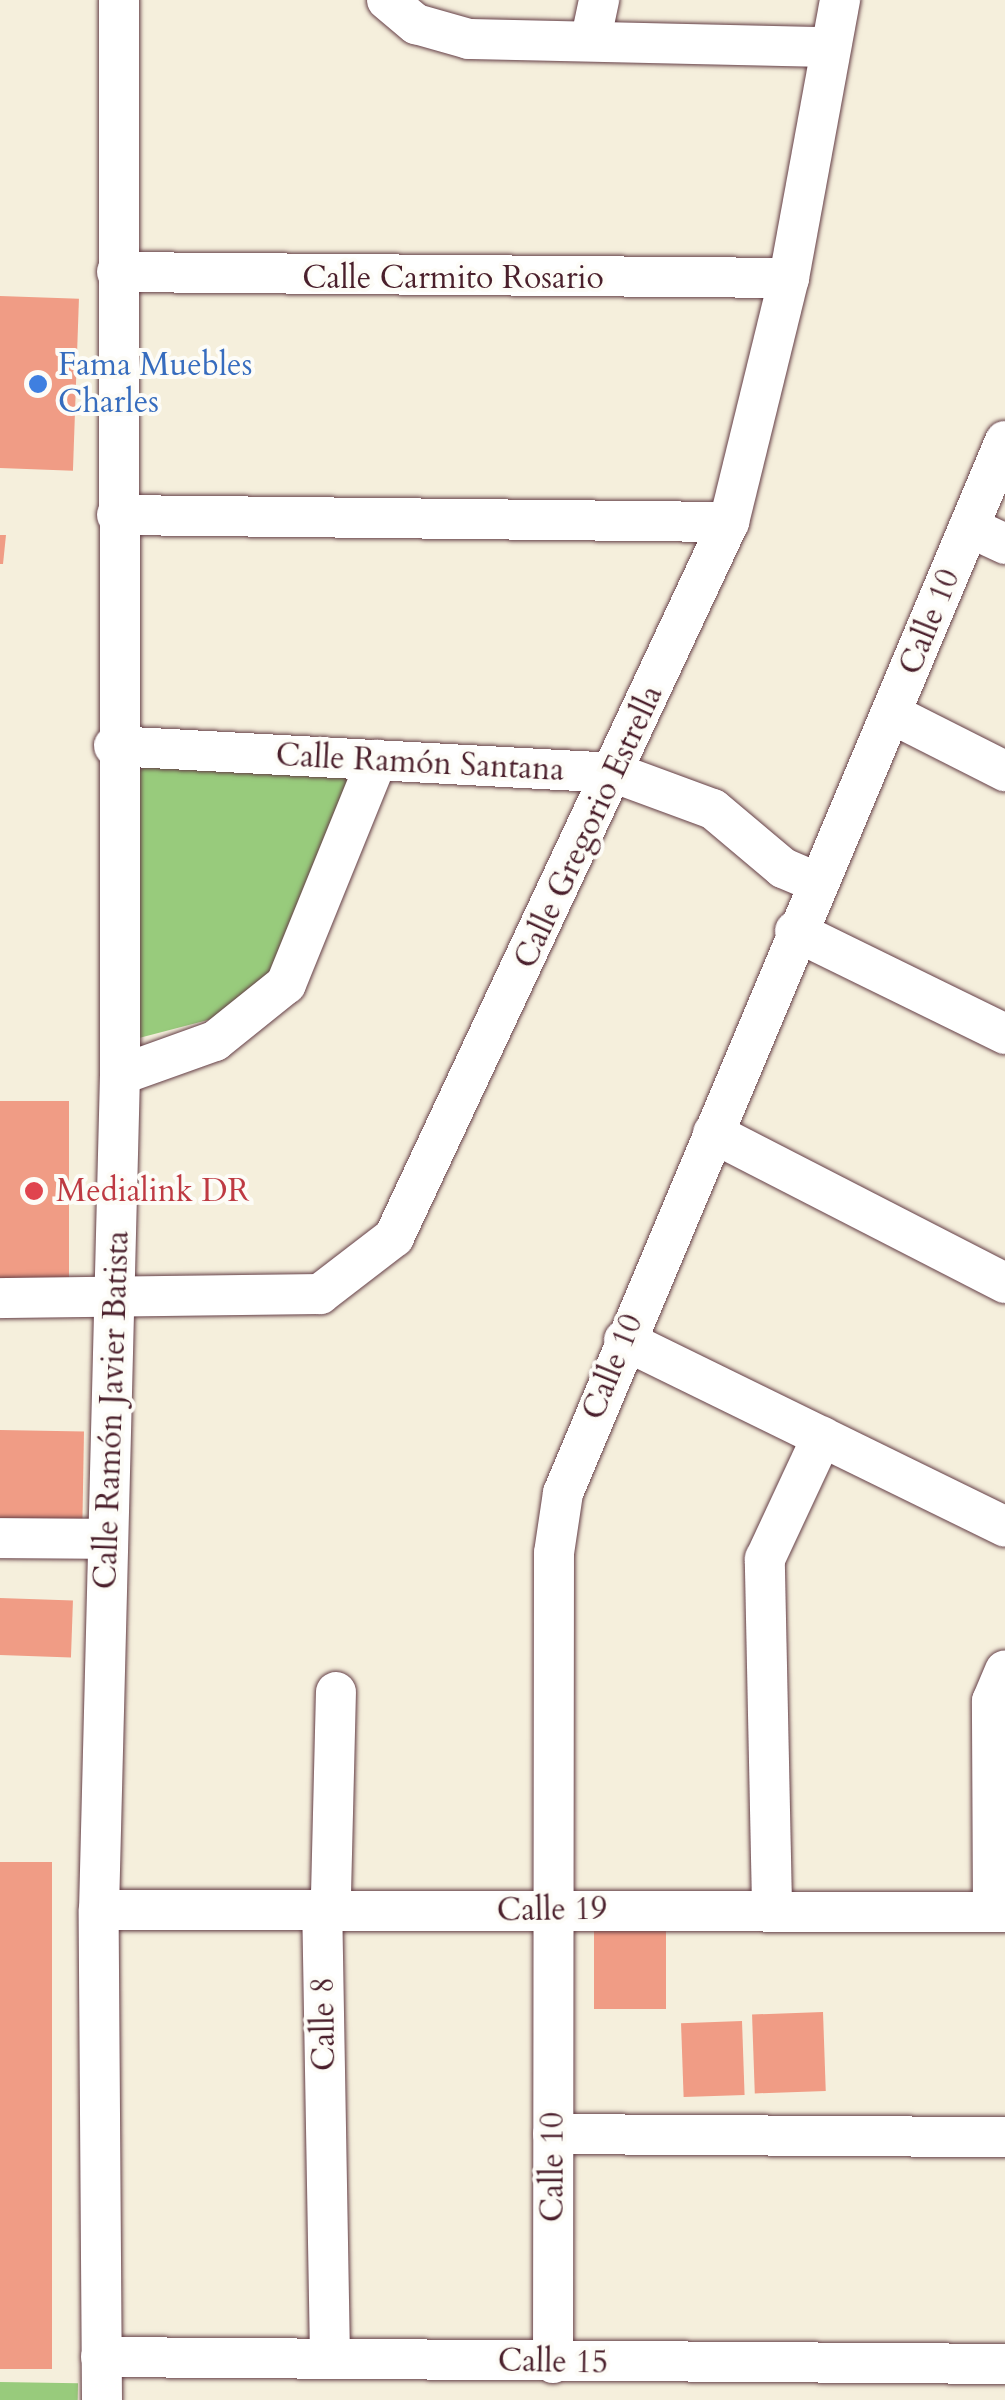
<!DOCTYPE html>
<meta charset="utf-8">
<style>
body{margin:0}
#map{position:relative;width:1005px;height:2400px;overflow:hidden;background:#f5efdc;font-family:Cardo,serif}
div>[style]{position:absolute}
.green>*{inset:0;background:#98cb7c;transform-origin:0 0}
.building>*{inset:0;background:#f09c85;transform-origin:0 0}
.roads{filter:drop-shadow(0 0 2px #643e46) drop-shadow(0 0 2px #643e46)}
.minor>*{height:40px;margin:-20px;padding:0 20px;transform-origin:20px;border-radius:20px;background:#fff}
.dots>*{width:28px;height:28px;translate:-50% -50%;box-sizing:border-box;border:5px solid #fdfcf7;border-radius:50%}
span{translate:-50% -50%;white-space:nowrap;text-align:center;line-height:1.15;-webkit-text-stroke:8px #fdfcf7;paint-order:stroke}
.street-label{font-size:32px;color:#4a1f2b}
.shop-label{font-size:32px;color:#366cbe}
.left{translate:0 -50%;text-align:left}
.health-label{font-size:32px;color:#be3a42}
</style>
<div id="map">
<div class="green">
<i style="clip-path:polygon(136px 742px,357px 751px,305px 936px,231px 1014px,139px 1038px)"></i>
<i style="left:0;top:2382px;width:78px;height:18px;rotate:1deg"></i>
</div>
<div class="building">
<i style="left:0;top:296px;width:79px;height:172px;rotate:2deg"></i>
<i style="clip-path:polygon(0 535px,6px 535px,3px 564px,0 564px)"></i>
<i style="left:0;top:1101px;width:69px;height:180px"></i>
<i style="left:0;top:1430px;width:84px;height:95px;rotate:1deg"></i>
<i style="left:0;top:1598px;width:73px;height:57px;rotate:2deg"></i>
<i style="left:0;top:1862px;width:52px;height:507px"></i>
<i style="left:594px;top:1923px;width:72px;height:86px"></i>
<i style="left:823px;top:2012px;width:79px;height:71px;rotate:88deg"></i>
<i style="left:742px;top:2021px;width:74px;height:61px;rotate:88deg"></i>
</div>
<div class="roads">
<div class="minor">
<i style="left:387px;top:0;width:38px;rotate:40deg"></i>
<i style="left:416px;top:24px;width:55px;rotate:15.8deg"></i>
<i style="left:469px;top:39px;width:360px;rotate:1.3deg"></i>
<i style="left:591px;top:38px;width:39px;rotate:-78deg"></i>
<i style="left:117px;top:272px;width:672px;rotate:0.51deg"></i>
<i style="left:117px;top:515px;width:612px;rotate:0.66deg"></i>
<i style="left:969px;top:527px;width:40px;rotate:25deg"></i>
<i style="left:892px;top:714px;width:127px;rotate:26.8deg"></i>
<i style="left:114px;top:746px;width:502px;rotate:3.08deg"></i>
<i style="left:615px;top:773px;width:104px;rotate:20.2deg"></i>
<i style="left:713px;top:809px;width:92px;rotate:40.1deg"></i>
<i style="left:783px;top:868px;width:36px;rotate:23deg"></i>
<i style="left:795px;top:931px;width:234px;rotate:26.1deg"></i>
<i style="left:120px;top:1075px;width:101px;rotate:-19.7deg"></i>
<i style="left:215px;top:1041px;width:91px;rotate:-38.8deg"></i>
<i style="left:286px;top:984px;width:242px;rotate:-67.9deg"></i>
<i style="left:713px;top:1133px;width:328px;rotate:27.2deg"></i>
<i style="left:0;top:1298px;width:320px;rotate:-0.7deg"></i>
<i style="left:320px;top:1294px;width:93px;rotate:-37.6deg"></i>
<i style="left:394px;top:1237px;width:790px;rotate:-64.9deg"></i>
<i style="left:729px;top:522px;width:251px;rotate:-76.2deg"></i>
<i style="left:789px;top:278px;width:283px;rotate:-79.6deg"></i>
<i style="left:624px;top:1340px;width:424px;rotate:26.1deg"></i>
<i style="left:0;top:1538px;width:108px;rotate:0.5deg"></i>
<i style="left:772px;top:1905px;width:346px;rotate:-91.2deg"></i>
<i style="left:765px;top:1559px;width:135px;rotate:-65deg"></i>
<i style="left:99px;top:1910px;width:906px;rotate:0.13deg"></i>
<i style="left:993px;top:1912px;width:211px;rotate:-90.3deg"></i>
<i style="left:992px;top:1701px;width:33px;rotate:-67deg"></i>
<i style="left:553px;top:2134px;width:452px;rotate:0.4deg"></i>
<i style="left:101px;top:2357px;width:904px;rotate:0.44deg"></i>
<i style="left:330px;top:2357px;width:444px;rotate:-91deg"></i>
<i style="left:322px;top:1913px;width:20px;rotate:-63deg"></i>
<i style="left:331px;top:1895px;width:203px;rotate:-88.6deg"></i>
<i style="left:553px;top:2363px;width:810px;rotate:-89.93deg"></i>
<i style="left:554px;top:1553px;width:61px;rotate:-81.5deg"></i>
<i style="left:563px;top:1493px;width:1141px;rotate:-67.21deg"></i>
<i style="left:102px;top:2400px;width:490px;rotate:-90.4deg"></i>
<i style="left:99px;top:1910px;width:835px;rotate:-88.56deg"></i>
<i style="left:120px;top:1075px;width:1075px;rotate:-90.05deg"></i>
</div>
</div>
<div class="dots">
<i style="left:38px;top:384px;background:#3f7fe0"></i>
<i style="left:34px;top:1191px;background:#e0444e"></i>
</div>
<div class="street-label">
<span style="left:453px;top:278px">Calle Carmito Rosario</span>
<span style="left:930px;top:622px;rotate:-68deg">Calle 10</span>
<span style="left:420px;top:763px;rotate:3deg">Calle Ramón Santana</span>
<span style="left:589px;top:827px;rotate:-65deg">Calle Gregorio Estrella</span>
<span style="left:613px;top:1367px;rotate:-68deg">Calle 10</span>
<span style="left:112px;top:1410px;rotate:-88deg">Calle Ramón Javier Batista</span>
<span style="left:552px;top:1910px;rotate:-1deg">Calle 19</span>
<span style="left:324px;top:2024px;rotate:-91deg">Calle 8</span>
<span style="left:553px;top:2167px;rotate:-90deg">Calle 10</span>
<span style="left:553px;top:2362px;rotate:1deg">Calle 15</span>
</div>
<div class="shop-label">
<span class="left" style="left:58px;top:384px">Fama Muebles<br>Charles</span>
</div>
<div class="health-label">
<span class="left" style="left:56px;top:1191px">Medialink DR</span>
</div>
</div>
